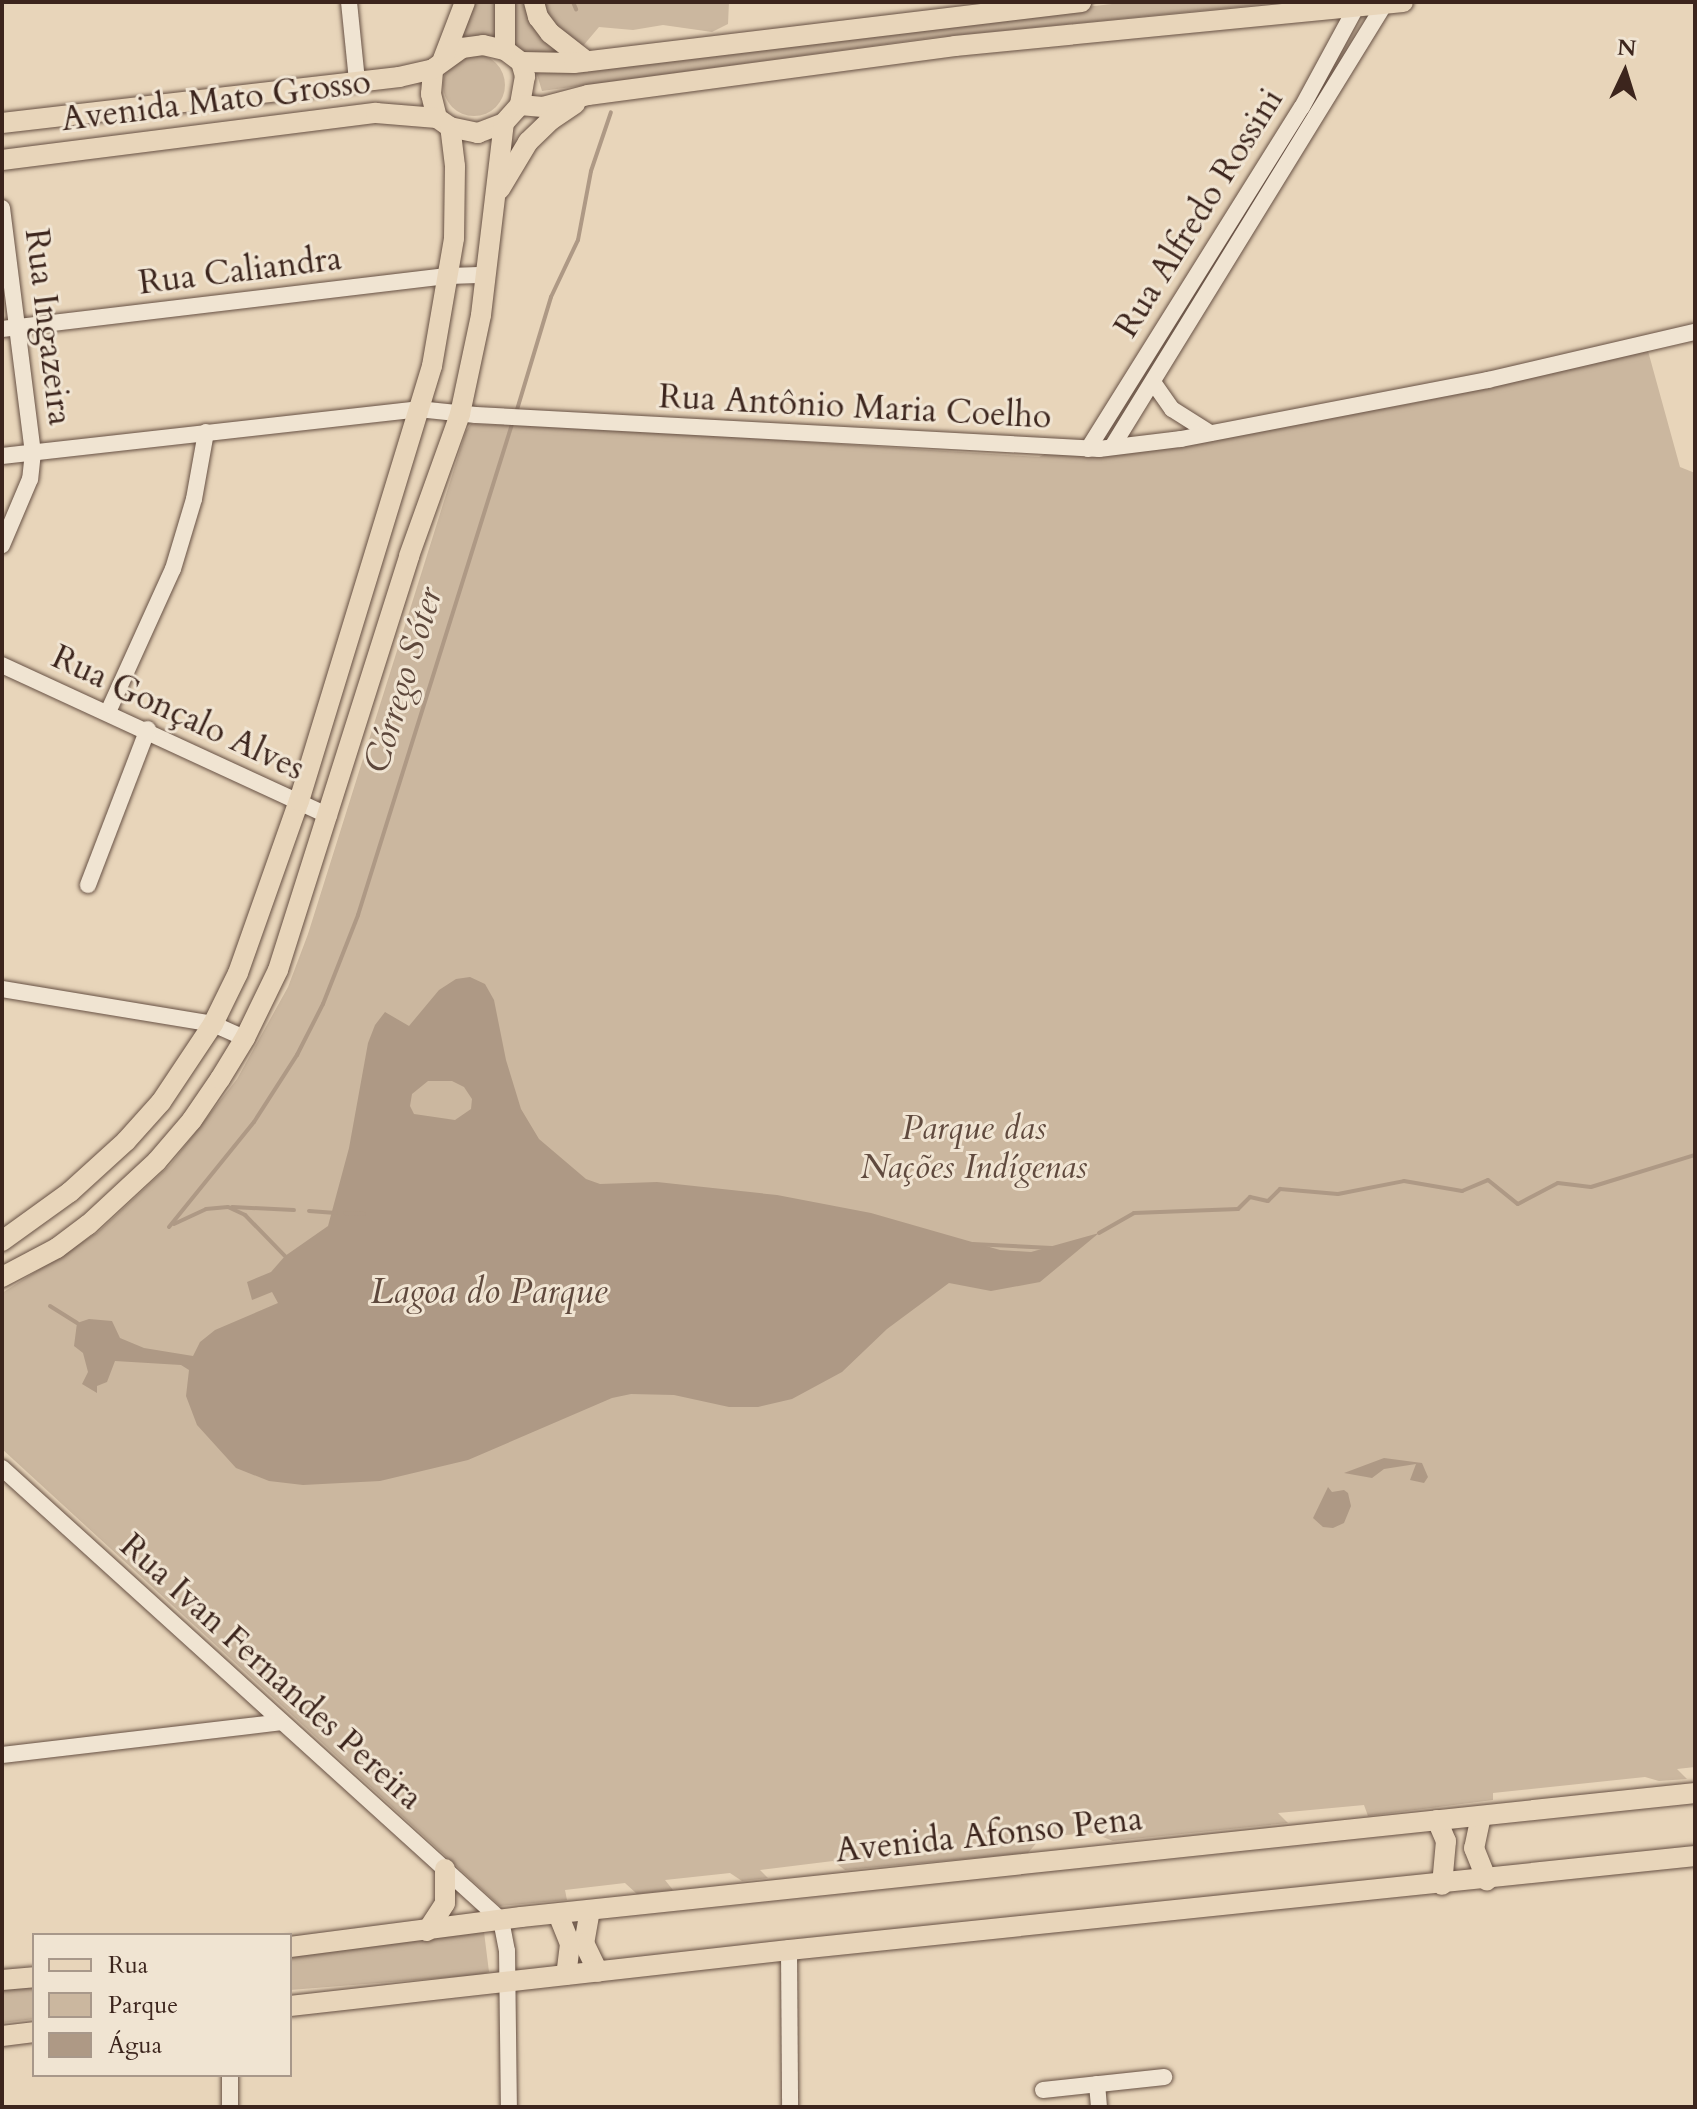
<!DOCTYPE html>
<meta charset="utf-8">
<style>
body{margin:0}
#map{position:relative;width:1697px;height:2109px;overflow:hidden;background:#e8d5ba;font-family:Cardo,serif}
div>[style]{position:absolute}
.green>*{inset:0;background:#cbb79f}
.round{border-radius:50%}
.water>*{inset:0;background:#ae9985}
.stream>*{height:4px;margin:-2px;padding:0 2px;transform-origin:2px;border-radius:2px;background:#ae9985}
.roads{filter:drop-shadow(0 0 2px #675144) drop-shadow(0 0 2px #675144)}
.minor>*{height:16px;margin:-8px;padding:0 8px;transform-origin:8px;border-radius:8px;background:#f0e4d2}
.major>*{height:20px;margin:-10px;padding:0 10px;transform-origin:10px;border-radius:10px;background:#e8d5ba}
span{translate:-50% -50%;white-space:nowrap;text-align:center;line-height:1.15;-webkit-text-stroke:6px #f0e4d2;paint-order:stroke}
.street-label{font-size:34px;color:#3c251d}
.park-label{font-size:34px;color:#604a3e;font-style:italic}
.water-label{font-size:36px;color:#5e483c;font-style:italic}
.frame{position:absolute;inset:0;border:4px solid #3c251d;pointer-events:none}
.legend{position:absolute;left:32px;top:1933px;width:260px;height:144px;box-sizing:border-box;background:#f0e4d2;border:2px solid #a8988a;margin:0;padding:10px 14px;list-style:none;font-size:24px;color:#3c251d}
.legend li{display:flex;align-items:center;gap:16px;height:40px}
.legend b{width:40px;border:2px solid #a8988a}
.north{position:absolute;left:1585px;top:32px;width:80px;height:80px;-webkit-text-stroke:6px #f0e4d2;paint-order:stroke;rotate:4deg;font-size:22px;font-weight:700;line-height:32px;text-align:center;color:#3c251d}
.north::after{content:'';display:block;margin:auto;width:28px;height:36px;background:#3c251d;clip-path:polygon(50% 0,100% 100%,50% 72%,0 100%)}
</style>
<div id="map">
<div class="green">
<i style="clip-path:polygon(470px 2px,729px 2px,728px 24px,712px 32px,663px 25px,633px 30px,599px 27px,577px 53px,560px 61px,540px 63px,509px 42px,491px 36px,462px 39px,460px 32px)"></i>
<i style="clip-path:polygon(1130px 2px,1287px 2px,938px 37px,542px 91px,535px 68px)"></i>
<i class="round" style="left:443px;top:54px;width:62px;height:62px"></i>
<i style="clip-path:polygon(1648px 351px,1680px 467px,1695px 473px,1695px 1767px,1677px 1769px,1687px 1779px,1659px 1781px,1645px 1777px,1493px 1793px,1493px 1800px,1368px 1816px,1364px 1805px,1278px 1813px,1288px 1823px,1113px 1841px,1093px 1833px,1065px 1835px,1038px 1841px,1028px 1853px,845px 1870px,833px 1861px,760px 1870px,768px 1878px,742px 1881px,730px 1873px,665px 1880px,673px 1890px,637px 1894px,625px 1883px,565px 1890px,567px 1900px,500px 1906px,2px 1449px,2px 1293px,98px 1232px,170px 1165px,237px 1079px,288px 987px,308px 934px,466px 431px,471px 424px,593px 428px,1039px 457px,1051px 451px,1103px 456px,1414px 403px)"></i>
<i style="clip-path:polygon(484px 1932px,489px 1972px,479px 1975px,290px 1990px,290px 1953px)"></i>
<i style="clip-path:polygon(34px 1981px,34px 2019px,2px 2023px,2px 1984px)"></i>
</div>
<div class="water">
<i style="clip-path:polygon(evenodd,470px 977px,485px 984px,494px 1000px,506px 1060px,521px 1109px,539px 1139px,586px 1179px,600px 1184px,657px 1182px,777px 1195px,871px 1213px,1000px 1250px,1031px 1252px,1099px 1233px,1040px 1282px,991px 1291px,949px 1283px,887px 1329px,842px 1372px,792px 1399px,758px 1407px,729px 1407px,674px 1395px,631px 1394px,612px 1398px,468px 1460px,380px 1481px,303px 1485px,269px 1481px,236px 1468px,197px 1425px,186px 1396px,189px 1370px,181px 1365px,115px 1361px,107px 1382px,97px 1386px,97px 1393px,82px 1384px,88px 1372px,83px 1353px,74px 1346px,77px 1323px,89px 1319px,112px 1321px,120px 1338px,144px 1348px,193px 1356px,200px 1342px,215px 1330px,278px 1303px,272px 1292px,252px 1300px,247px 1282px,271px 1272px,285px 1256px,328px 1226px,349px 1148px,368px 1043px,375px 1025px,385px 1012px,409px 1026px,439px 990px,456px 979px,470px 977px,428px 1081px,452px 1081px,464px 1087px,472px 1099px,471px 1109px,455px 1120px,414px 1114px,410px 1106px,412px 1094px,428px 1081px)"></i>
<i style="clip-path:polygon(1384px 1458px,1422px 1463px,1428px 1477px,1424px 1483px,1410px 1480px,1416px 1464px,1384px 1469px,1372px 1478px,1344px 1473px)"></i>
<i style="clip-path:polygon(1328px 1487px,1332px 1492px,1344px 1490px,1348px 1493px,1351px 1506px,1344px 1523px,1333px 1528px,1323px 1527px,1313px 1518px)"></i>
</div>
<div class="stream">
<i style="left:573px;top:2px;width:8px;rotate:67deg"></i>
<i style="left:516px;top:413px;width:121px;rotate:-73.2deg"></i>
<i style="left:551px;top:297px;width:63px;rotate:-64.7deg"></i>
<i style="left:578px;top:240px;width:70px;rotate:-79.3deg"></i>
<i style="left:591px;top:171px;width:62px;rotate:-71.3deg"></i>
<i style="left:232px;top:1207px;width:62px;rotate:2.8deg"></i>
<i style="left:309px;top:1211px;width:27px;rotate:4deg"></i>
<i style="left:345px;top:1213px;width:19px;rotate:3deg"></i>
<i style="left:174px;top:1224px;width:35px;rotate:-25deg"></i>
<i style="left:206px;top:1209px;width:22px;rotate:-5deg"></i>
<i style="left:228px;top:1207px;width:19px;rotate:25deg"></i>
<i style="left:245px;top:1215px;width:57px;rotate:45.7deg"></i>
<i style="left:169px;top:1227px;width:135px;rotate:-51deg"></i>
<i style="left:254px;top:1122px;width:80px;rotate:-57.3deg"></i>
<i style="left:297px;top:1055px;width:57px;rotate:-63deg"></i>
<i style="left:323px;top:1004px;width:96px;rotate:-68.5deg"></i>
<i style="left:358px;top:915px;width:518px;rotate:-72.58deg"></i>
<i style="left:1099px;top:1233px;width:40px;rotate:-29.7deg"></i>
<i style="left:1134px;top:1213px;width:104px;rotate:-2.2deg"></i>
<i style="left:1238px;top:1209px;width:17px;rotate:-45deg"></i>
<i style="left:1250px;top:1197px;width:18px;rotate:13deg"></i>
<i style="left:1268px;top:1201px;width:17px;rotate:-45deg"></i>
<i style="left:1280px;top:1189px;width:58px;rotate:4.9deg"></i>
<i style="left:1338px;top:1194px;width:67px;rotate:-11.1deg"></i>
<i style="left:1404px;top:1181px;width:59px;rotate:9.8deg"></i>
<i style="left:1462px;top:1191px;width:28px;rotate:-23deg"></i>
<i style="left:1488px;top:1180px;width:38px;rotate:39deg"></i>
<i style="left:1518px;top:1204px;width:45px;rotate:-27.7deg"></i>
<i style="left:1558px;top:1183px;width:33px;rotate:7deg"></i>
<i style="left:1591px;top:1187px;width:109px;rotate:-17.1deg"></i>
<i style="left:972px;top:1244px;width:80px;rotate:2.9deg"></i>
<i style="left:50px;top:1306px;width:32px;rotate:32deg"></i>
</div>
<div class="roads">
<div class="minor">
<i style="left:349px;top:2px;width:79px;rotate:84.2deg"></i>
<i style="left:2px;top:208px;width:246px;rotate:82.8deg"></i>
<i style="left:33px;top:452px;width:27px;rotate:96deg"></i>
<i style="left:30px;top:479px;width:72px;rotate:113deg"></i>
<i style="left:2px;top:329px;width:450px;rotate:-6.8deg"></i>
<i style="left:449px;top:276px;width:37px;rotate:-2deg"></i>
<i style="left:1153px;top:382px;width:33px;rotate:55deg"></i>
<i style="left:1172px;top:409px;width:45px;rotate:32.3deg"></i>
<i style="left:1112px;top:447px;width:523px;rotate:-58.38deg"></i>
<i style="left:1088px;top:449px;width:403px;rotate:-58deg"></i>
<i style="left:1302px;top:107px;width:119px;rotate:-61.5deg"></i>
<i style="left:2px;top:456px;width:419px;rotate:-6.4deg"></i>
<i style="left:418px;top:409px;width:58px;rotate:5.9deg"></i>
<i style="left:476px;top:415px;width:624px;rotate:3.12deg"></i>
<i style="left:1099px;top:449px;width:83px;rotate:-7deg"></i>
<i style="left:1181px;top:439px;width:313px;rotate:-10.9deg"></i>
<i style="left:1488px;top:380px;width:212px;rotate:-13.1deg"></i>
<i style="left:2px;top:665px;width:360px;rotate:24.8deg"></i>
<i style="left:108px;top:712px;width:157px;rotate:-65.6deg"></i>
<i style="left:173px;top:569px;width:73px;rotate:-73.3deg"></i>
<i style="left:194px;top:499px;width:68px;rotate:-79.8deg"></i>
<i style="left:88px;top:885px;width:167px;rotate:-69deg"></i>
<i style="left:2px;top:989px;width:214px;rotate:9.4deg"></i>
<i style="left:213px;top:1024px;width:35px;rotate:24deg"></i>
<i style="left:2px;top:1468px;width:673px;rotate:42.17deg"></i>
<i style="left:501px;top:1920px;width:32px;rotate:79deg"></i>
<i style="left:507px;top:1951px;width:156px;rotate:89.3deg"></i>
<i style="left:2px;top:1755px;width:282px;rotate:-6.7deg"></i>
<i style="left:789px;top:1950px;width:157px;rotate:89.6deg"></i>
<i style="left:230px;top:2075px;width:32px;rotate:90deg"></i>
<i style="left:1097px;top:2084px;width:23px;rotate:85deg"></i>
<i style="left:1043px;top:2090px;width:122px;rotate:-6.1deg"></i>
</div>
<div class="major">
<i style="left:534px;top:2px;width:16px;rotate:75deg"></i>
<i style="left:538px;top:17px;width:20px;rotate:53deg"></i>
<i style="left:550px;top:33px;width:46px;rotate:37.9deg"></i>
<i style="left:483px;top:45px;width:23px;rotate:13deg"></i>
<i style="left:505px;top:50px;width:20px;rotate:37deg"></i>
<i style="left:521px;top:62px;width:15px;rotate:74deg"></i>
<i style="left:525px;top:76px;width:29px;rotate:100deg"></i>
<i style="left:520px;top:105px;width:24px;rotate:132deg"></i>
<i style="left:504px;top:123px;width:28px;rotate:159deg"></i>
<i style="left:478px;top:133px;width:29px;rotate:-168deg"></i>
<i style="left:450px;top:127px;width:16px;rotate:-145deg"></i>
<i style="left:437px;top:118px;width:25px;rotate:-104deg"></i>
<i style="left:431px;top:94px;width:25px;rotate:-85deg"></i>
<i style="left:433px;top:69px;width:36px;rotate:-36deg"></i>
<i style="left:462px;top:48px;width:21px;rotate:-8deg"></i>
<i style="left:505px;top:50px;width:48px;rotate:-90deg"></i>
<i style="left:443px;top:59px;width:61px;rotate:-68.9deg"></i>
<i style="left:521px;top:62px;width:53px;rotate:1.1deg"></i>
<i style="left:574px;top:63px;width:511px;rotate:-6.86deg"></i>
<i style="left:520px;top:105px;width:23px;rotate:5deg"></i>
<i style="left:543px;top:107px;width:47px;rotate:-14.9deg"></i>
<i style="left:588px;top:95px;width:370px;rotate:-7.6deg"></i>
<i style="left:955px;top:46px;width:450px;rotate:-5.6deg"></i>
<i style="left:2px;top:123px;width:400px;rotate:-6.6deg"></i>
<i style="left:399px;top:77px;width:35px;rotate:-13deg"></i>
<i style="left:2px;top:160px;width:377px;rotate:-7.2deg"></i>
<i style="left:376px;top:113px;width:61px;rotate:4.7deg"></i>
<i style="left:500px;top:189px;width:55px;rotate:-59.2deg"></i>
<i style="left:528px;top:142px;width:32px;rotate:-44deg"></i>
<i style="left:551px;top:120px;width:29px;rotate:-34deg"></i>
<i style="left:2px;top:1241px;width:84px;rotate:-35.8deg"></i>
<i style="left:70px;top:1192px;width:76px;rotate:-42.3deg"></i>
<i style="left:126px;top:1141px;width:52px;rotate:-48.1deg"></i>
<i style="left:161px;top:1102px;width:94px;rotate:-56.3deg"></i>
<i style="left:213px;top:1024px;width:57px;rotate:-63.9deg"></i>
<i style="left:238px;top:973px;width:182px;rotate:-70.5deg"></i>
<i style="left:299px;top:801px;width:455px;rotate:-73deg"></i>
<i style="left:432px;top:366px;width:130px;rotate:-80.2deg"></i>
<i style="left:454px;top:238px;width:72px;rotate:-89.2deg"></i>
<i style="left:455px;top:166px;width:39px;rotate:-97deg"></i>
<i style="left:2px;top:1277px;width:62px;rotate:-27.8deg"></i>
<i style="left:57px;top:1248px;width:39px;rotate:-37deg"></i>
<i style="left:88px;top:1225px;width:94px;rotate:-42.8deg"></i>
<i style="left:157px;top:1161px;width:54px;rotate:-49.5deg"></i>
<i style="left:192px;top:1120px;width:50px;rotate:-55.7deg"></i>
<i style="left:220px;top:1079px;width:48px;rotate:-58.6deg"></i>
<i style="left:245px;top:1038px;width:76px;rotate:-64.1deg"></i>
<i style="left:278px;top:970px;width:434px;rotate:-72.4deg"></i>
<i style="left:409px;top:556px;width:151px;rotate:-70.2deg"></i>
<i style="left:460px;top:414px;width:101px;rotate:-78deg"></i>
<i style="left:481px;top:315px;width:193px;rotate:-83.2deg"></i>
<i style="left:1481px;top:1816px;width:33px;rotate:102deg"></i>
<i style="left:1474px;top:1848px;width:35px;rotate:68deg"></i>
<i style="left:1437px;top:1820px;width:23px;rotate:67deg"></i>
<i style="left:1446px;top:1841px;width:44px;rotate:95.2deg"></i>
<i style="left:590px;top:1910px;width:34px;rotate:100deg"></i>
<i style="left:584px;top:1943px;width:32px;rotate:64deg"></i>
<i style="left:558px;top:1914px;width:32px;rotate:68deg"></i>
<i style="left:570px;top:1944px;width:31px;rotate:97deg"></i>
<i style="left:427px;top:1931px;width:33px;rotate:-57deg"></i>
<i style="left:445px;top:1903px;width:34px;rotate:-90deg"></i>
<i style="left:290px;top:1947px;width:233px;rotate:-7.4deg"></i>
<i style="left:521px;top:1917px;width:1181px;rotate:-6.03deg"></i>
<i style="left:2px;top:1980px;width:32px;rotate:-5deg"></i>
<i style="left:290px;top:2006px;width:502px;rotate:-6.4deg"></i>
<i style="left:789px;top:1950px;width:911px;rotate:-5.92deg"></i>
<i style="left:2px;top:2036px;width:32px;rotate:-7deg"></i>
</div>
</div>
<div class="street-label">
<span style="left:216px;top:101px;rotate:-7deg">Avenida Mato Grosso</span>
<span style="left:1199px;top:213px;rotate:-58deg">Rua Alfredo Rossini</span>
<span style="left:240px;top:271px;rotate:-7deg">Rua Caliandra</span>
<span style="left:48px;top:327px;rotate:83deg">Rua Ingazeira</span>
<span style="left:855px;top:407px;rotate:3deg">Rua Antônio Maria Coelho</span>
<span style="left:178px;top:713px;rotate:25deg">Rua Gonçalo Alves</span>
<span style="left:271px;top:1672px;rotate:42deg">Rua Ivan Fernandes Pereira</span>
<span style="left:989px;top:1835px;rotate:-6deg">Avenida Afonso Pena</span>
</div>
<div class="park-label">
<span style="left:974px;top:1148px">Parque das<br>Nações Indígenas</span>
</div>
<div class="water-label">
<span style="left:403px;top:680px;rotate:-73deg">Córrego Sóter</span>
<span style="left:489px;top:1292px">Lagoa do Parque</span>
</div>
<div class="frame"></div>
<ul class="legend">
<li><b style="height:10px;background:#e8d5ba"></b>Rua</li>
<li><b style="height:22px;background:#cbb79f"></b>Parque</li>
<li><b style="height:22px;background:#ae9985"></b>Água</li>
</ul>
<div class="north">N</div>
</div>
